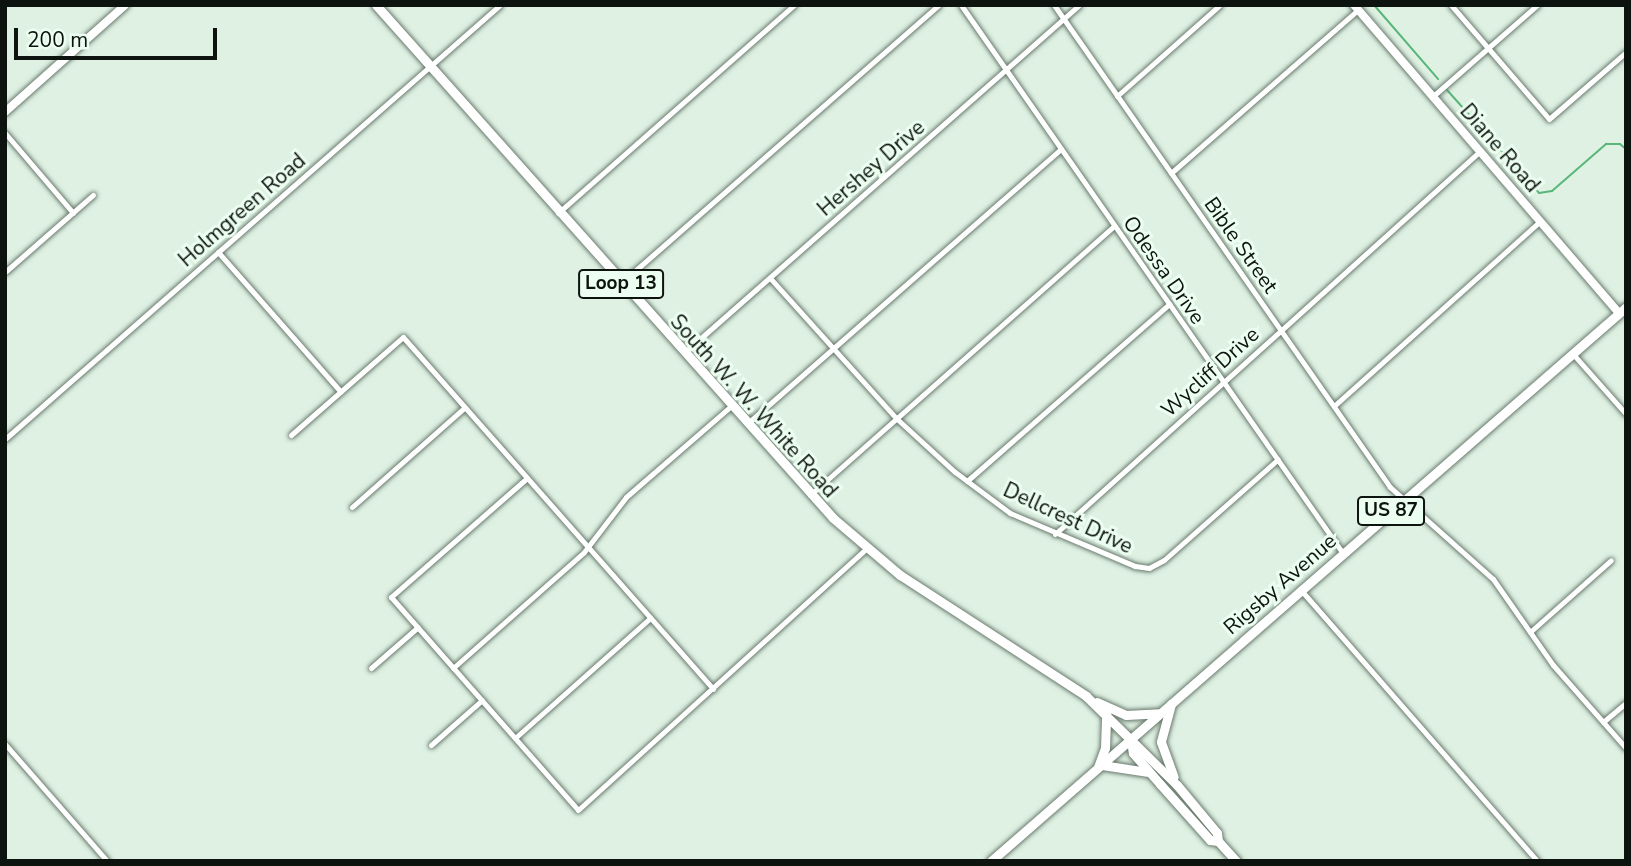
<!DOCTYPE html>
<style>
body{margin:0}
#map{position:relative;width:1631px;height:866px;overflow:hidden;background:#def1e3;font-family:"Nunito Sans",sans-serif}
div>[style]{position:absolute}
.stream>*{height:2px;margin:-1px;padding:0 1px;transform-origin:1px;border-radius:1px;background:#59b679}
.roads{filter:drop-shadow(0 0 2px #6a7b6e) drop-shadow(0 0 2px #6a7b6e)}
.street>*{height:5px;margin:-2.5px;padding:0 2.5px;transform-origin:2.5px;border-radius:2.5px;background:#fff}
.secondary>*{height:8px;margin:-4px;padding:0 4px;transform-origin:4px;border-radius:4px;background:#fff}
.primary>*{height:9px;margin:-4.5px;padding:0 4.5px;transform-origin:4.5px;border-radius:4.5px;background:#fff}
span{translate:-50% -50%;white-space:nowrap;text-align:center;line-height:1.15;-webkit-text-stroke:6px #ebfef0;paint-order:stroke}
.shield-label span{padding:2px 5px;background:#ebfef0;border:2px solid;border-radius:5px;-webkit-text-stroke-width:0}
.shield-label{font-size:19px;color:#0d130e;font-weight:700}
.street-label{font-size:21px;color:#0d130e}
.frame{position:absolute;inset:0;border:7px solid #0d130e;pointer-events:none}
.scale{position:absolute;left:14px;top:28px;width:203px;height:32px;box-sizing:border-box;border:4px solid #0d130e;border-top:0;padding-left:9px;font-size:21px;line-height:24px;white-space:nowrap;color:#0d130e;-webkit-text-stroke:5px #ebfef0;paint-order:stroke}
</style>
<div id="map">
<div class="stream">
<i style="left:1374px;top:5px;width:98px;rotate:49.1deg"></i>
<i style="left:1447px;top:90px;width:138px;rotate:48.2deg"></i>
<i style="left:1539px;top:193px;width:13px;rotate:-9deg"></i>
<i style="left:1552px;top:191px;width:72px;rotate:-41deg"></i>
<i style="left:1606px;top:144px;width:14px"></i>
<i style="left:1620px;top:144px;width:8px;rotate:40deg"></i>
</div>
<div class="roads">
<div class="street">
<i style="left:961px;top:5px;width:667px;rotate:55.14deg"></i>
<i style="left:1054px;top:5px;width:588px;rotate:55.12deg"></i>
<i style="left:1390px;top:487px;width:138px;rotate:41.8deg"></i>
<i style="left:1493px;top:579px;width:105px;rotate:55.1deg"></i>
<i style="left:1553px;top:665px;width:111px;rotate:48.7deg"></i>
<i style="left:1451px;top:5px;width:150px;rotate:49.3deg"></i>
<i style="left:1549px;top:119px;width:102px;rotate:-41deg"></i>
<i style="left:1117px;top:96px;width:137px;rotate:-41.5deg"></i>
<i style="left:1432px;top:97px;width:140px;rotate:-41.2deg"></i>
<i style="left:5px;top:133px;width:105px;rotate:49.6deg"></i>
<i style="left:1171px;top:173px;width:248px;rotate:-41.1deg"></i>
<i style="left:558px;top:213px;width:315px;rotate:-41.4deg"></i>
<i style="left:218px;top:252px;width:186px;rotate:48.7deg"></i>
<i style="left:5px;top:272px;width:117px;rotate:-41.2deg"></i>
<i style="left:770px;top:278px;width:188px;rotate:48deg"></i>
<i style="left:896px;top:418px;width:80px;rotate:42.5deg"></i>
<i style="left:955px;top:472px;width:69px;rotate:36.7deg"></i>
<i style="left:1010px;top:513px;width:136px;rotate:23deg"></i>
<i style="left:1135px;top:566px;width:14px;rotate:8deg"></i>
<i style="left:1149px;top:568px;width:17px;rotate:-28deg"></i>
<i style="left:1164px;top:560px;width:152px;rotate:-41.5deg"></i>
<i style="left:621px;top:283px;width:422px;rotate:-41.2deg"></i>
<i style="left:685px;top:352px;width:525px;rotate:-41.37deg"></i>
<i style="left:1573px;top:354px;width:80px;rotate:48.5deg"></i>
<i style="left:1334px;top:406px;width:277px;rotate:-41.9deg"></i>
<i style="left:748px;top:423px;width:416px;rotate:-41.2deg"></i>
<i style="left:291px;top:435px;width:149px;rotate:-41.2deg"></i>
<i style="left:403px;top:337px;width:469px;rotate:48.6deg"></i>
<i style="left:5px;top:439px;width:658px;rotate:-41.24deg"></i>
<i style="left:527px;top:478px;width:181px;rotate:138.8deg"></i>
<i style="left:391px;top:597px;width:283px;rotate:48.7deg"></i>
<i style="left:578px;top:810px;width:389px;rotate:-42.2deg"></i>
<i style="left:967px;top:481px;width:269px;rotate:-41.2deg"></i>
<i style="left:810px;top:495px;width:406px;rotate:-41.5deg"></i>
<i style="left:352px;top:507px;width:149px;rotate:-41.5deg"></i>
<i style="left:1055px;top:534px;width:572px;rotate:-42.02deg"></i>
<i style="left:1300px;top:589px;width:361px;rotate:48.9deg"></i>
<i style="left:1530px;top:632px;width:108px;rotate:-41.6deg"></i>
<i style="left:371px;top:668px;width:62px;rotate:-41.1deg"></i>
<i style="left:453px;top:668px;width:175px;rotate:-41.5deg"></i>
<i style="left:584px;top:552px;width:69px;rotate:-52.6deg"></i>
<i style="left:626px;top:497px;width:138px;rotate:-40.9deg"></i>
<i style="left:1603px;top:722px;width:30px;rotate:-40deg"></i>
<i style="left:515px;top:738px;width:181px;rotate:-41.6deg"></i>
<i style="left:5px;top:744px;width:155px;rotate:48.9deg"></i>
<i style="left:431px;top:745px;width:68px;rotate:-41.4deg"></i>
</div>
<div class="secondary">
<i style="left:1354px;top:5px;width:406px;rotate:49.3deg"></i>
<i style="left:5px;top:112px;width:161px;rotate:-41.7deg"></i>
</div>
<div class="primary">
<i style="left:376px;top:5px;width:687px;rotate:48.3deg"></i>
<i style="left:833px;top:518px;width:88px;rotate:40.4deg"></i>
<i style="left:900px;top:575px;width:222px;rotate:33deg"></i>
<i style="left:1086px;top:696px;width:127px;rotate:44.4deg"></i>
<i style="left:1177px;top:785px;width:62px;rotate:50.2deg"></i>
<i style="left:1217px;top:833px;width:8px;rotate:83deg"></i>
<i style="left:1097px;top:702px;width:32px;rotate:24deg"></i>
<i style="left:1126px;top:715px;width:34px;rotate:-3deg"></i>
<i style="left:1171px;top:704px;width:39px;rotate:105deg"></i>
<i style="left:1161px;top:742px;width:37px;rotate:70deg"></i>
<i style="left:1131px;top:741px;width:12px;rotate:81deg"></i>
<i style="left:1133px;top:753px;width:41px;rotate:48.9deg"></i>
<i style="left:1160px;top:784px;width:75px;rotate:48.2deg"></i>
<i style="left:1210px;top:840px;width:8px;rotate:7deg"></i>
<i style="left:1218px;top:841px;width:27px;rotate:48deg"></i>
<i style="left:1102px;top:765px;width:47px;rotate:8.7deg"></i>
<i style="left:1098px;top:767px;width:20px;rotate:-70deg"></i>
<i style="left:1105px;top:748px;width:34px;rotate:-88deg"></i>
<i style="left:991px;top:861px;width:843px;rotate:-41.1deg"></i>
</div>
</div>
<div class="shield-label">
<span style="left:621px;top:284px">Loop 13</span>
<span style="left:1391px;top:511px">US 87</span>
</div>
<div class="street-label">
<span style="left:1500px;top:148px;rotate:49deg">Diane Road</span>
<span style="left:871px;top:168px;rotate:-41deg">Hershey Drive</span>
<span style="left:242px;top:210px;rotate:-41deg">Holmgreen Road</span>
<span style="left:1241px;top:245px;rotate:55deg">Bible Street</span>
<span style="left:1164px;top:270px;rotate:55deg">Odessa Drive</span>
<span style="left:1210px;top:372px;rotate:-42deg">Wycliff Drive</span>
<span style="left:754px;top:406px;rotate:48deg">South W. W. White Road</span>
<span style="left:1068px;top:518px;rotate:25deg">Dellcrest Drive</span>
<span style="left:1280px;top:584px;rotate:-41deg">Rigsby Avenue</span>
</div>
<div class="frame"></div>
<div class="scale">200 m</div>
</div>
